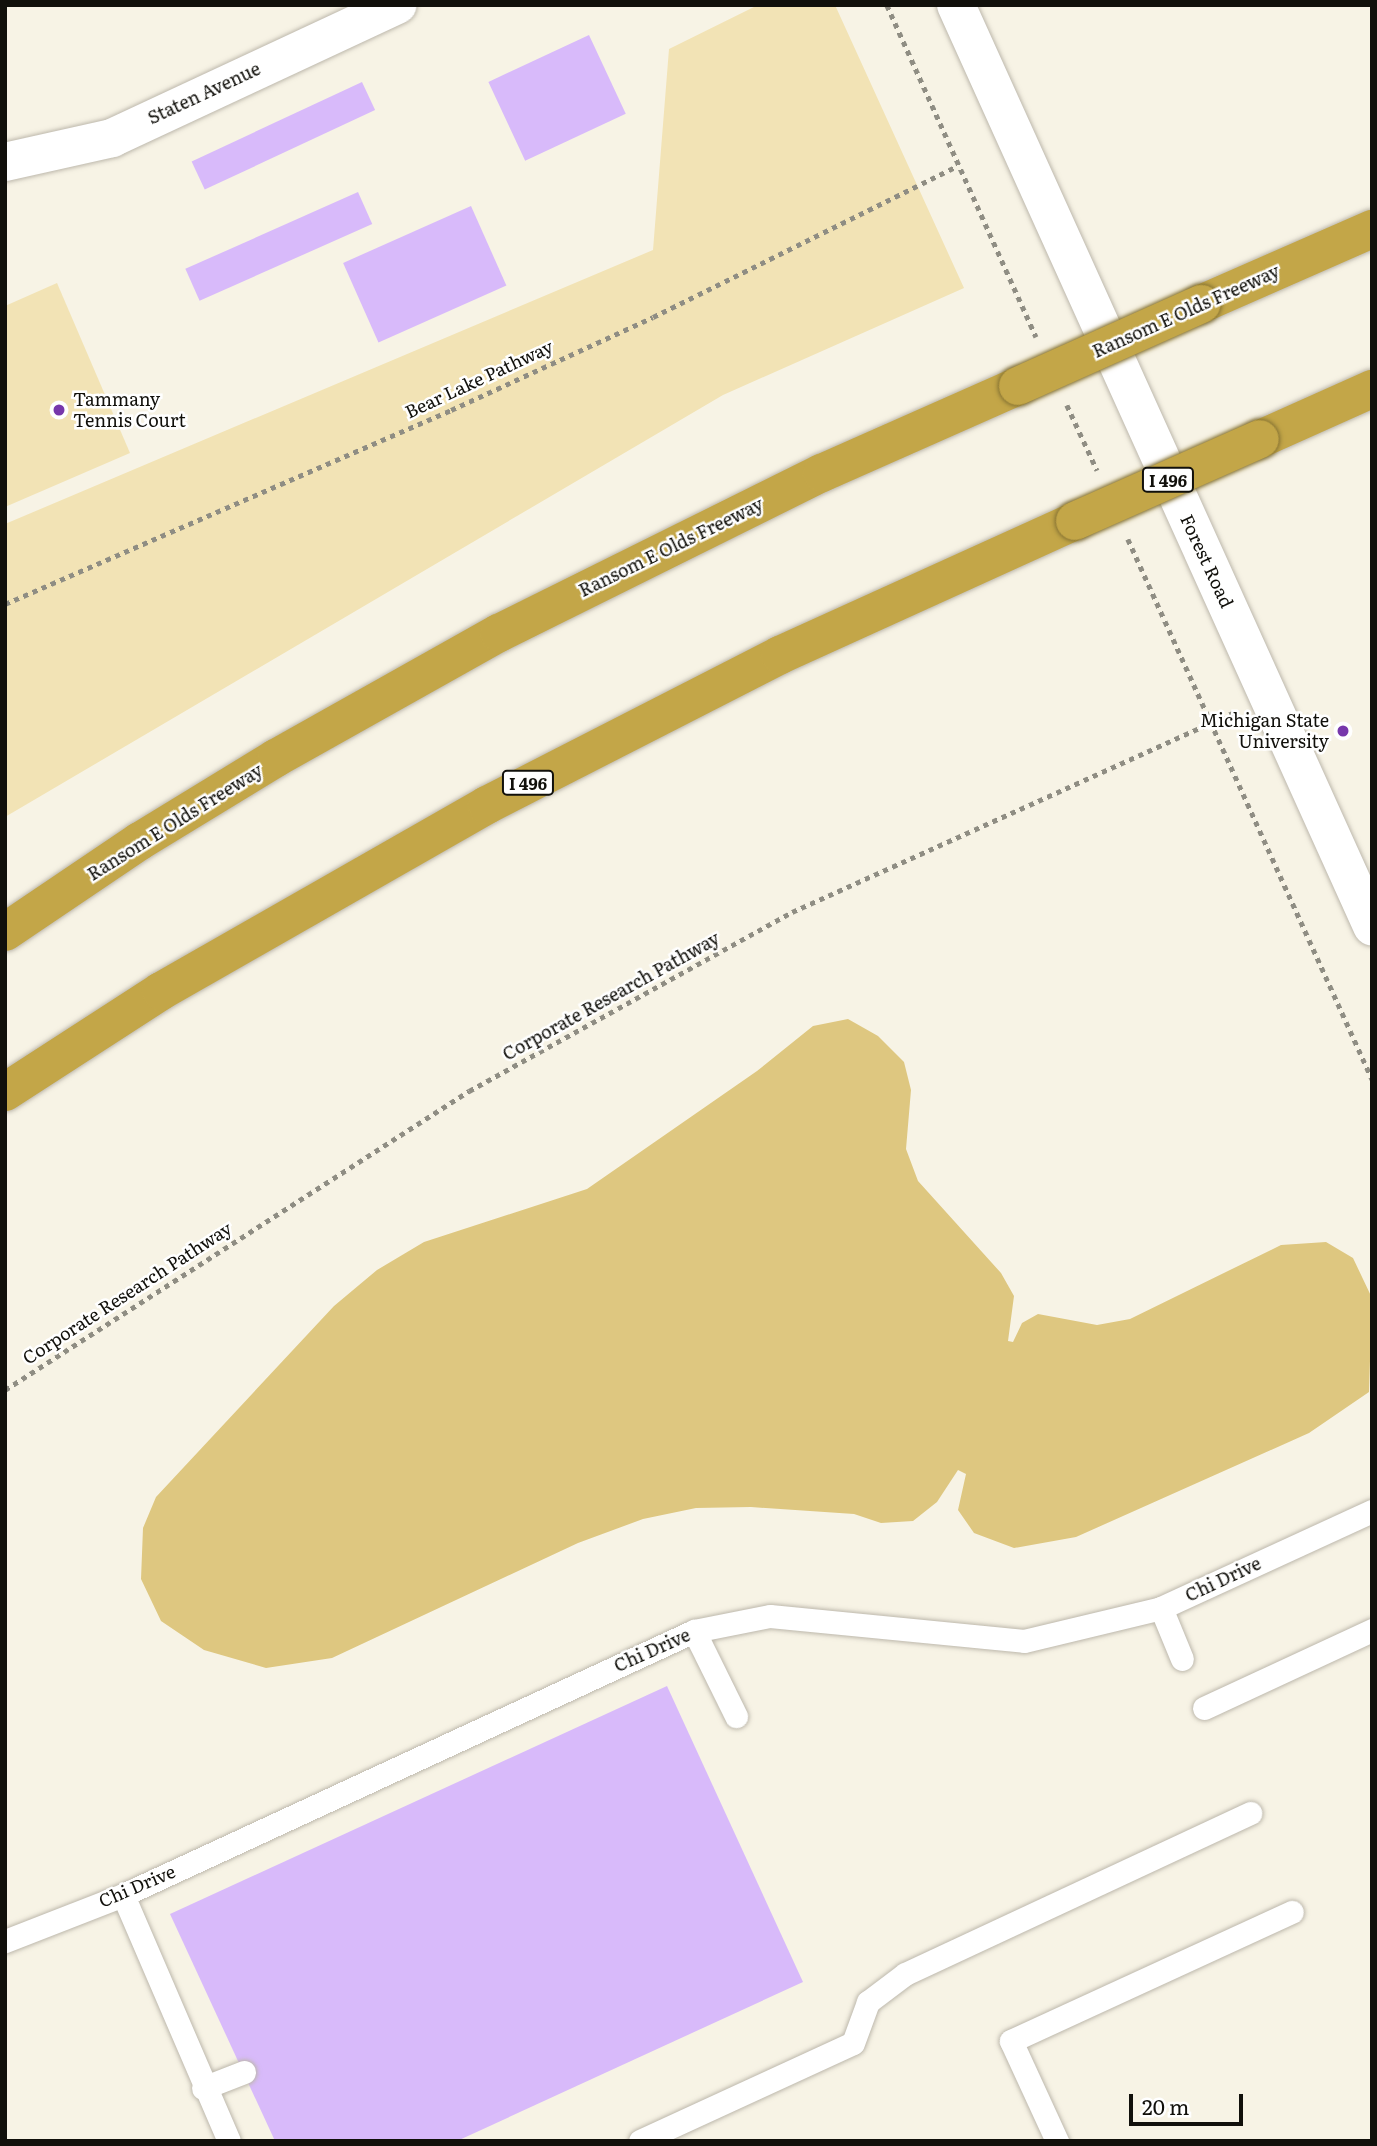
<!DOCTYPE html>
<style>
body{margin:0}
#map{position:relative;width:1377px;height:2146px;overflow:hidden;background:#f7f3e5;font-family:Literata,serif}
div>[style]{position:absolute}
.green>*{inset:0;background:#f2e3b5}
.water>*{inset:0;background:#dec780}
.building>*{inset:0;background:#d8bafa;transform-origin:0 0}
.path>*{height:4.5px;margin-top:-2.25px;transform-origin:0;background:repeating-linear-gradient(90deg,#8f8d83 0 5px,transparent 0 10px)}
.roads{filter:drop-shadow(0 0 2px #bdb8ac) drop-shadow(0 0 2px #bdb8ac)}
.service>*{height:23px;margin:-11.5px;padding:0 11.5px;transform-origin:11.5px;border-radius:11.5px;background:#fff}
.minor>*{height:38px;margin:-19px;padding:0 19px;transform-origin:19px;border-radius:19px;background:#fff}
.tertiary>*{height:38px;margin:-19px;padding:0 19px;transform-origin:19px;border-radius:19px;background:#fff}
.motorway>*{height:38px;margin:-19px;padding:0 19px;transform-origin:19px;border-radius:19px;background:#c3a648}
.bridges{filter:drop-shadow(0 0 2px #857233) drop-shadow(0 0 2px #857233)}
.motorway-bridge>*{height:38px;margin:-19px;padding:0 19px;transform-origin:19px;border-radius:19px;background:#c3a648}
.dots>*{width:19px;height:19px;translate:-50% -50%;box-sizing:border-box;border:4px solid #fff;border-radius:50%}
span{translate:-50% -50%;white-space:nowrap;text-align:center;line-height:1.15;-webkit-text-stroke:5px #fff;paint-order:stroke}
.shield-label span{padding:2px 5px;background:#fff;border:2px solid;border-radius:5px;-webkit-text-stroke-width:0}
.shield-label{font-size:16px;color:#11100b;font-weight:700}
.street-label{font-size:18px;color:#11100b}
.poi-label{font-size:18px;color:#11100b}
.left{translate:0 -50%;text-align:left}
.right{translate:-100% -50%;text-align:right}
.frame{position:absolute;inset:0;border:7px solid #11100b;pointer-events:none}
.scale{position:absolute;left:1129px;top:2094px;width:114px;height:32px;box-sizing:border-box;border:4px solid #11100b;border-top:0;padding-left:9px;font-size:21px;line-height:24px;white-space:nowrap;color:#11100b;-webkit-text-stroke:5px #fff;paint-order:stroke}
</style>
<div id="map">
<div class="green">
<i style="clip-path:polygon(758px 5px,835px 5px,964px 288px,723px 395px,5px 817px,5px 524px,653px 250px,669px 49px)"></i>
<i style="clip-path:polygon(57px 283px,130px 453px,5px 507px,5px 306px)"></i>
</div>
<div class="water">
<i style="clip-path:polygon(848px 1019px,878px 1036px,904px 1062px,911px 1090px,906px 1149px,918px 1181px,1001px 1273px,1014px 1296px,1008px 1341px,1013px 1342px,1022px 1323px,1038px 1314px,1097px 1325px,1130px 1319px,1281px 1245px,1326px 1242px,1353px 1258px,1372px 1298px,1369px 1392px,1309px 1433px,1076px 1537px,1014px 1548px,974px 1533px,958px 1510px,966px 1474px,958px 1470px,937px 1502px,913px 1521px,881px 1523px,854px 1514px,751px 1507px,696px 1508px,643px 1519px,578px 1543px,332px 1658px,266px 1668px,204px 1650px,161px 1621px,141px 1579px,143px 1528px,156px 1497px,334px 1306px,377px 1270px,424px 1242px,587px 1189px,757px 1071px,813px 1026px)"></i>
</div>
<div class="building">
<i style="left:589px;top:35px;width:87px;height:111px;rotate:65deg"></i>
<i style="left:362px;top:82px;width:31px;height:188px;rotate:65deg"></i>
<i style="left:358px;top:192px;width:35px;height:189px;rotate:66deg"></i>
<i style="left:471px;top:206px;width:87px;height:140px;rotate:66deg"></i>
<i style="clip-path:polygon(667px 1686px,803px 1982px,457px 2141px,275px 2141px,170px 1914px)"></i>
</div>
<div class="path">
<i style="left:887px;top:5px;width:364px;rotate:65.8deg"></i>
<i style="left:1067px;top:405px;width:72px;rotate:65.2deg"></i>
<i style="left:1128px;top:539px;width:593px;rotate:65.68deg"></i>
<i style="left:5px;top:604px;width:486px;rotate:-23.5deg"></i>
<i style="left:451px;top:410px;width:222px;rotate:-24.7deg"></i>
<i style="left:653px;top:317px;width:339px;rotate:-26.4deg"></i>
<i style="left:5px;top:1390px;width:552px;rotate:-32.8deg"></i>
<i style="left:469px;top:1091px;width:369px;rotate:-29deg"></i>
<i style="left:792px;top:912px;width:484px;rotate:-24.3deg"></i>
</div>
<div class="roads">
<div class="service">
<i style="left:1161px;top:1608px;width:55px;rotate:67.6deg"></i>
<i style="left:694px;top:1631px;width:95px;rotate:63.7deg"></i>
<i style="left:1204px;top:1708px;width:185px;rotate:-24.9deg"></i>
<i style="left:123px;top:1895px;width:268px;rotate:66.7deg"></i>
<i style="left:5px;top:1941px;width:127px;rotate:-21.3deg"></i>
<i style="left:123px;top:1895px;width:629px;rotate:-24.81deg"></i>
<i style="left:694px;top:1631px;width:77px;rotate:-11.2deg"></i>
<i style="left:770px;top:1616px;width:255px;rotate:5.6deg"></i>
<i style="left:1024px;top:1641px;width:141px;rotate:-13.5deg"></i>
<i style="left:1161px;top:1608px;width:232px;rotate:-24.7deg"></i>
<i style="left:203px;top:2088px;width:44px;rotate:-21.3deg"></i>
<i style="left:640px;top:2141px;width:234px;rotate:-24.7deg"></i>
<i style="left:853px;top:2043px;width:44px;rotate:-69.9deg"></i>
<i style="left:868px;top:2002px;width:46px;rotate:-37.1deg"></i>
<i style="left:905px;top:1974px;width:381px;rotate:-25deg"></i>
<i style="left:1057px;top:2141px;width:110px;rotate:-114.7deg"></i>
<i style="left:1011px;top:2041px;width:309px;rotate:-24.7deg"></i>
</div>
<div class="minor">
<i style="left:5px;top:162px;width:110px;rotate:-12.6deg"></i>
<i style="left:112px;top:138px;width:315px;rotate:-25deg"></i>
</div>
<div class="tertiary">
<i style="left:956px;top:5px;width:1011px;rotate:65.69deg"></i>
</div>
<div class="motorway">
<i style="left:1201px;top:304px;width:187px;rotate:-23.7deg"></i>
<i style="left:1260px;top:439px;width:123px;rotate:-24.1deg"></i>
<i style="left:5px;top:932px;width:163px;rotate:-34deg"></i>
<i style="left:140px;top:841px;width:159px;rotate:-31.4deg"></i>
<i style="left:276px;top:758px;width:256px;rotate:-29.3deg"></i>
<i style="left:499px;top:633px;width:360px;rotate:-26.4deg"></i>
<i style="left:822px;top:473px;width:214px;rotate:-23.9deg"></i>
<i style="left:5px;top:1092px;width:186px;rotate:-32.9deg"></i>
<i style="left:161px;top:991px;width:375px;rotate:-29.7deg"></i>
<i style="left:487px;top:805px;width:329px;rotate:-27.1deg"></i>
<i style="left:780px;top:655px;width:324px;rotate:-24.4deg"></i>
</div>
</div>
<div class="bridges">
<div class="motorway-bridge">
<i style="left:1018px;top:386px;width:201px;rotate:-24.1deg"></i>
<i style="left:1075px;top:521px;width:202px;rotate:-23.9deg"></i>
</div>
</div>
<div class="dots">
<i style="left:59px;top:410px;background:#7737ab"></i>
<i style="left:1343px;top:731px;background:#7737ab"></i>
</div>
<div class="shield-label">
<span style="left:1168px;top:480px">I 496</span>
<span style="left:528px;top:783px">I 496</span>
</div>
<div class="street-label">
<span style="left:204px;top:93px;rotate:-25deg">Staten Avenue</span>
<span style="left:1186px;top:311px;rotate:-24deg">Ransom E Olds Freeway</span>
<span style="left:479px;top:379px;rotate:-25deg">Bear Lake Pathway</span>
<span style="left:671px;top:547px;rotate:-26deg">Ransom E Olds Freeway</span>
<span style="left:1207px;top:561px;rotate:65deg">Forest Road</span>
<span style="left:175px;top:822px;rotate:-32deg">Ransom E Olds Freeway</span>
<span style="left:611px;top:996px;rotate:-29deg">Corporate Research Pathway</span>
<span style="left:127px;top:1293px;rotate:-33deg">Corporate Research Pathway</span>
<span style="left:1223px;top:1579px;rotate:-25deg">Chi Drive</span>
<span style="left:652px;top:1650px;rotate:-24deg">Chi Drive</span>
<span style="left:137px;top:1886px;rotate:-23deg">Chi Drive</span>
</div>
<div class="poi-label">
<span class="left" style="left:73px;top:410px">Tammany<br>Tennis Court</span>
<span class="right" style="left:1329px;top:731px">Michigan State<br>University</span>
</div>
<div class="frame"></div>
<div class="scale">20 m</div>
</div>
